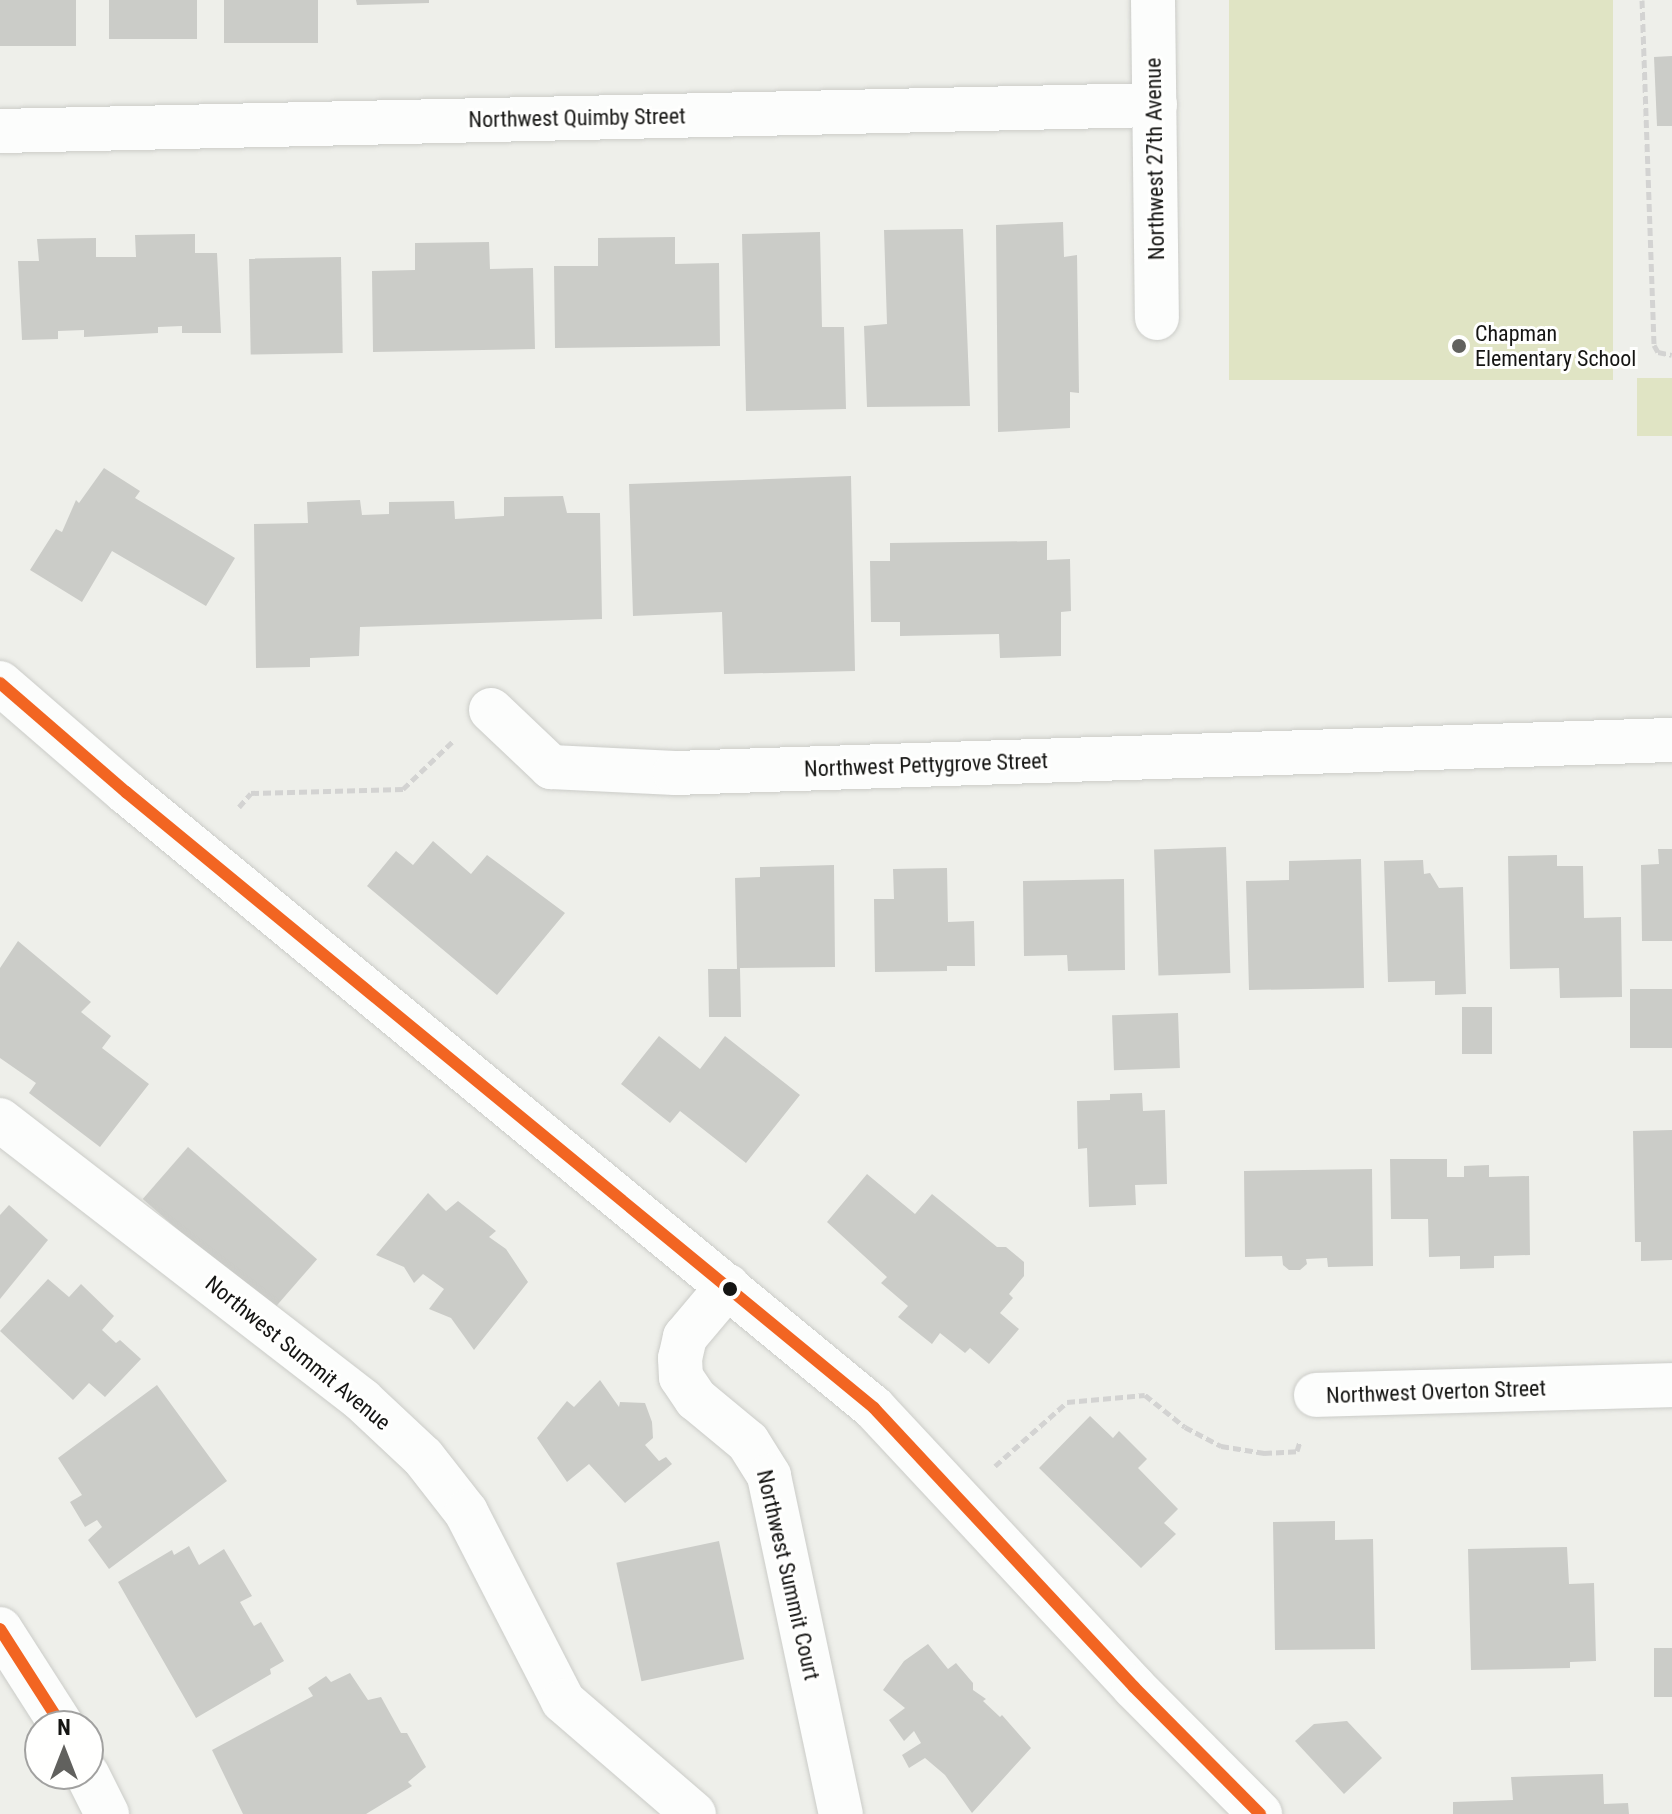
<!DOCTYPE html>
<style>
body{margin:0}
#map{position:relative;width:1672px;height:1814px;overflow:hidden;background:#eeefea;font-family:"Roboto Condensed",sans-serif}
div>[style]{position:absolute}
.green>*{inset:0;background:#e0e4c4;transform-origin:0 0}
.building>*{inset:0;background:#cbccc8;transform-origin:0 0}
.path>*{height:5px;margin-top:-2.5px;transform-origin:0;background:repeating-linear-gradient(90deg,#d3d3d2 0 8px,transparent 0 12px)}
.roads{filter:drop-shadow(0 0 2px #cbccc8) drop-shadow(0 0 2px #cbccc8)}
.minor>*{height:44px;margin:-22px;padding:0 22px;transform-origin:22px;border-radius:22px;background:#fcfdfc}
.secondary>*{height:44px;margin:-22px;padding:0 22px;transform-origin:22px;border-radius:22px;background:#fcfdfc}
.bus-1>*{height:12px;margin:-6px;padding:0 6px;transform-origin:6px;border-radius:6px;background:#f26522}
.dots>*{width:22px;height:22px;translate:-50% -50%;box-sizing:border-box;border:4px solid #fffffe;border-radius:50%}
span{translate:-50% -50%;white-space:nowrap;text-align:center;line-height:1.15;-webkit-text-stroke:6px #fffffe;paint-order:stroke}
.street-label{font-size:22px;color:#151513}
.poi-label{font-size:22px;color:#151513}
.left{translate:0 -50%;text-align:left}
.north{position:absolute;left:24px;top:1710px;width:80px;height:80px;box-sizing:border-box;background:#fffffe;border:2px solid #a1a1a0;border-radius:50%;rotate:0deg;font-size:22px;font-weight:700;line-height:32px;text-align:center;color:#151513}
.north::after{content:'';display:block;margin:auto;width:28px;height:36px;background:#61615e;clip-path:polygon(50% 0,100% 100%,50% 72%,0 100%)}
</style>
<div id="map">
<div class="green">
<i style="left:1229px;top:0;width:384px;height:380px"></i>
<i style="left:1672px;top:378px;width:58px;height:35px;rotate:90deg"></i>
</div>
<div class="building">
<i style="left:0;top:0;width:76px;height:46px"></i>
<i style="left:109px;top:0;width:88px;height:39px"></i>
<i style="left:224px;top:0;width:94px;height:43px"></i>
<i style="clip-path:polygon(356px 0,429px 0,429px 3px,357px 5px)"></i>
<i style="clip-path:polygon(1672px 56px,1672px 126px,1657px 126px,1654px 57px)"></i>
<i style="clip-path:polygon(1063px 222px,1064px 257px,1077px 255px,1079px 393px,1070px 392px,1070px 428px,998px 432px,996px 225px)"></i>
<i style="clip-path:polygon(963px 229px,970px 406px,867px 407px,864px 326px,887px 324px,884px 230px)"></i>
<i style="clip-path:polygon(820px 232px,822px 327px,844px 327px,846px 409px,746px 411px,742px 234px)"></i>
<i style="clip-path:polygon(195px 234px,195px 253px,217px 253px,221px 333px,182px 333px,182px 326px,158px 327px,158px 333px,84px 337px,84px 330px,58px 331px,58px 339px,22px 340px,18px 261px,39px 261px,37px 239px,96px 238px,96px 257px,136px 257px,135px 235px)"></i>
<i style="clip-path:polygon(675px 237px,675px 264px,719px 263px,720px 346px,555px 348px,554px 266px,598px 266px,598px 238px)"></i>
<i style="clip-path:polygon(489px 242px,490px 269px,533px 268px,535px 349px,373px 352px,372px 271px,415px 270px,415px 243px)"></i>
<i style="left:341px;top:257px;width:96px;height:92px;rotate:89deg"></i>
<i style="clip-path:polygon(104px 468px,140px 491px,135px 498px,235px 558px,206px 606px,112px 551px,82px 602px,30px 570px,56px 529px,62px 532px,76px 500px,79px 503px)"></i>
<i style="clip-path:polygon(851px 476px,855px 671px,724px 674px,722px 612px,633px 616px,629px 484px)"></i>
<i style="clip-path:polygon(563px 496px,567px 513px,600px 513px,602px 619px,360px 627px,359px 656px,310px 658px,310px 667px,256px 668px,254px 524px,308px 523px,307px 502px,360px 500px,362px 515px,389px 514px,389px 502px,454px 501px,455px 519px,504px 516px,504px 497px)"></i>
<i style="clip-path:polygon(1047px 541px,1047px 560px,1070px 559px,1071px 611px,1061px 612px,1061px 656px,1000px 658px,999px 634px,900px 636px,900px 622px,871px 622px,870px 561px,890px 561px,890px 543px)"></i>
<i style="clip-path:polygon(433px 841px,471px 874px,487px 855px,565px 913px,497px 995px,367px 886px,396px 851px,413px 865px)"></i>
<i style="left:1226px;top:847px;width:126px;height:72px;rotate:88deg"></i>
<i style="clip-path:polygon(1658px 849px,1672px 849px,1672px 941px,1642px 941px,1641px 865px,1659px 864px)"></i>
<i style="clip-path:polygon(1557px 855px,1557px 866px,1583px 866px,1584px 918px,1621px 917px,1622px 997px,1560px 998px,1559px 968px,1510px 969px,1508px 856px)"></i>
<i style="clip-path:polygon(1361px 859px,1364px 988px,1249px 990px,1246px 881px,1289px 880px,1289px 861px)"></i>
<i style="clip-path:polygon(1423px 860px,1424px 874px,1430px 873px,1439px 888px,1463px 887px,1466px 994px,1435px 995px,1435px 981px,1388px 982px,1384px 861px)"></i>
<i style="clip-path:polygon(834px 865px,835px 967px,740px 968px,741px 1017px,709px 1017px,708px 969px,737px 969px,735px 878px,760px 877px,760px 867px)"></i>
<i style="clip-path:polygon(947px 868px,948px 922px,974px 921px,975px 966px,947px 966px,947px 971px,875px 972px,874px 899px,894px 899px,893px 869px)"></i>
<i style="clip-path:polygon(1124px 879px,1125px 970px,1068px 971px,1067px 955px,1024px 956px,1023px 881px)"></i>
<i style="clip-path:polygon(18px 941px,91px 1002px,81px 1012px,111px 1036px,102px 1048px,149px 1084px,100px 1147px,29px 1093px,36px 1083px,0 1058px,0 968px)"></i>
<i style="left:1672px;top:989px;width:59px;height:42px;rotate:90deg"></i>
<i style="left:1462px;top:1007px;width:30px;height:47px"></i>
<i style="left:1178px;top:1013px;width:55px;height:66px;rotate:88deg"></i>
<i style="clip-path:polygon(659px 1036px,700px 1069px,725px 1036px,800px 1095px,746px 1163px,680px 1111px,670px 1123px,621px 1084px)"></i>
<i style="clip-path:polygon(1142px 1093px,1143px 1111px,1165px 1110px,1167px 1184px,1135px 1185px,1136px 1205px,1089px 1207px,1087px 1148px,1078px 1149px,1077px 1101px,1110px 1100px,1110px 1094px)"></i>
<i style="clip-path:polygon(1672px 1130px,1672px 1260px,1641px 1261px,1641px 1242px,1635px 1242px,1633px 1131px)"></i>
<i style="left:188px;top:1147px;width:171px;height:69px;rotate:41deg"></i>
<i style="clip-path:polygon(1390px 1159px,1447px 1159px,1447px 1177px,1464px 1177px,1464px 1166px,1489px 1165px,1489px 1177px,1529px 1176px,1530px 1255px,1494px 1256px,1494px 1268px,1460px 1269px,1460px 1256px,1429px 1257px,1428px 1219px,1391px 1219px)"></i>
<i style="clip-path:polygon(1372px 1169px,1373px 1266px,1328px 1267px,1327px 1258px,1306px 1259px,1307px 1264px,1300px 1270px,1289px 1270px,1283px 1265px,1282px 1256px,1245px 1257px,1244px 1171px)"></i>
<i style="clip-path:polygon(867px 1174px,915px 1214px,932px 1194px,997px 1247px,1006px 1247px,1024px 1262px,1024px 1276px,1009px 1294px,1013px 1298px,1000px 1313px,1019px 1329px,989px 1364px,970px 1348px,965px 1353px,940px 1333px,932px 1344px,898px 1317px,908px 1306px,881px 1283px,887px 1277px,827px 1222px)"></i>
<i style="clip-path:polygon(428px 1193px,446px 1211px,458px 1201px,496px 1231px,489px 1237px,506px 1249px,528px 1282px,474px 1350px,451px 1318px,429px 1309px,444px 1289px,423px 1274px,414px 1283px,404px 1267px,376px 1255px)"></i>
<i style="clip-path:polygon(9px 1205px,48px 1240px,0 1299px,0 1215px)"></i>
<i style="clip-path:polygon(48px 1279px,69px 1297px,81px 1284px,114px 1316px,102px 1330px,116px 1343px,120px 1340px,141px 1359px,105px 1397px,89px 1383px,73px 1400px,0 1331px)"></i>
<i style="clip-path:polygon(600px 1380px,619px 1407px,620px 1402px,645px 1403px,652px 1422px,653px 1438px,645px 1445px,659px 1461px,666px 1457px,672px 1464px,625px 1503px,589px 1464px,567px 1482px,537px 1438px,567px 1401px,574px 1407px)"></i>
<i style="clip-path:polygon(157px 1385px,227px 1481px,109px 1569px,88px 1540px,102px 1527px,97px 1520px,85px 1527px,70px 1502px,82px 1495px,58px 1458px)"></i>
<i style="clip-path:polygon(1090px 1416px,1113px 1438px,1119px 1431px,1147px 1459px,1138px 1468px,1178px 1509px,1164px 1523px,1176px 1534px,1141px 1568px,1039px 1468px)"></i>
<i style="clip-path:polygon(1335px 1521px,1335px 1540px,1373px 1539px,1375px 1649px,1275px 1650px,1273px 1522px)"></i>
<i style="left:719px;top:1541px;width:121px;height:105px;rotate:78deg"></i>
<i style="clip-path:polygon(189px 1546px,199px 1565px,224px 1549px,252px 1596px,240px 1602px,254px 1626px,261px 1622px,284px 1661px,270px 1669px,271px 1674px,196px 1718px,118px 1582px,172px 1550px,174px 1555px)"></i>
<i style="clip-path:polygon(1567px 1547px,1569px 1584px,1594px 1583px,1596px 1661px,1570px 1662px,1570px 1668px,1471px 1670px,1468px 1549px)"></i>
<i style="clip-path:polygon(928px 1644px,948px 1669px,956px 1663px,973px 1683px,973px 1690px,986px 1699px,983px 1701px,1000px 1717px,1002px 1715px,1031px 1748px,972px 1813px,945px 1775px,925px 1758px,909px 1768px,902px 1755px,921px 1743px,914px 1731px,904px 1741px,889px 1720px,905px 1708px,883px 1690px,904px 1661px)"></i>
<i style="left:1654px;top:1648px;width:18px;height:49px"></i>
<i style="clip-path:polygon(350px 1673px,368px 1700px,381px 1697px,401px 1733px,407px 1733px,426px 1767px,408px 1782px,412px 1786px,366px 1814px,243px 1814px,212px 1750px,313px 1696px,308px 1688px,326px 1676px,331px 1682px)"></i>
<i style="clip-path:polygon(1347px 1721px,1382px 1758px,1344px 1794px,1295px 1741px,1314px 1724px)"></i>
<i style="clip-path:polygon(1603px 1774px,1604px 1804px,1628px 1803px,1629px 1814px,1453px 1814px,1453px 1802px,1513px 1800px,1511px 1777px)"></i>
</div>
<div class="path">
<i style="left:1642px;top:0;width:345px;rotate:88deg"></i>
<i style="left:1654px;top:345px;width:8px;rotate:60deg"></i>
<i style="left:1658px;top:352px;width:14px;rotate:12deg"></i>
<i style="left:239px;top:807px;width:18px;rotate:-49deg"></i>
<i style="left:251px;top:793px;width:152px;rotate:-1.5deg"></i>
<i style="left:403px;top:789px;width:69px;rotate:-43.8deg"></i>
<i style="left:995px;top:1466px;width:96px;rotate:-41.6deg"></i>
<i style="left:1067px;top:1402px;width:78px;rotate:-5.1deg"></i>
<i style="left:1145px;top:1395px;width:51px;rotate:38.7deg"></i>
<i style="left:1185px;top:1427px;width:41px;rotate:27.8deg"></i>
<i style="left:1221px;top:1446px;width:44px;rotate:9.2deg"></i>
<i style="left:1264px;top:1453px;width:33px;rotate:-3deg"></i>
<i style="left:1297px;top:1451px;width:10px;rotate:-73deg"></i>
</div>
<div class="roads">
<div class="minor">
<i style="left:1153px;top:0;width:318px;rotate:89.3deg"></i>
<i style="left:0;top:131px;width:1155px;rotate:-1.29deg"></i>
<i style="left:491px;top:710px;width:83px;rotate:43.5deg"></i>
<i style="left:551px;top:767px;width:124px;rotate:2.8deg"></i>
<i style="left:675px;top:773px;width:998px;rotate:-1.9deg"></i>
<i style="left:0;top:1120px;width:458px;rotate:37.7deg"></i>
<i style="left:362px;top:1400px;width:83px;rotate:43.1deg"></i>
<i style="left:423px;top:1457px;width:70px;rotate:52deg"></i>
<i style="left:466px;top:1512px;width:212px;rotate:62.8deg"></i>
<i style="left:563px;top:1701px;width:173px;rotate:40.8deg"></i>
<i style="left:728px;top:1286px;width:67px;rotate:130.1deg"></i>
<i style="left:685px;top:1337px;width:22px;rotate:103deg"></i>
<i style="left:680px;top:1358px;width:19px;rotate:87deg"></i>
<i style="left:681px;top:1377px;width:27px;rotate:56deg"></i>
<i style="left:696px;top:1399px;width:67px;rotate:39.6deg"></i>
<i style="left:748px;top:1442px;width:40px;rotate:58deg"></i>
<i style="left:769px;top:1476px;width:346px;rotate:78deg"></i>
<i style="left:1316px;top:1395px;width:356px;rotate:-1.6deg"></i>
<i style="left:0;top:1629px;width:115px;rotate:57.4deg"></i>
<i style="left:87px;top:1774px;width:45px;rotate:63.4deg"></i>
</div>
<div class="secondary">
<i style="left:0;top:683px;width:167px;rotate:40.9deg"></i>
<i style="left:126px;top:792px;width:969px;rotate:39.47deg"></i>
<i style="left:874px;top:1408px;width:381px;rotate:47deg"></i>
<i style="left:1134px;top:1687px;width:179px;rotate:45.2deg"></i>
</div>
</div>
<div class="bus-1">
<i style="left:0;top:683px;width:167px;rotate:40.9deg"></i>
<i style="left:126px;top:792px;width:969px;rotate:39.47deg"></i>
<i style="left:874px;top:1408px;width:381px;rotate:47deg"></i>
<i style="left:1134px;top:1687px;width:179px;rotate:45.2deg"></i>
<i style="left:0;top:1629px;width:115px;rotate:57.4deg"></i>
</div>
<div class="dots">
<i style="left:1459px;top:346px;background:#61615e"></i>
<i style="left:730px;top:1289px;background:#151513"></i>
</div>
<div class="street-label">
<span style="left:577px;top:118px;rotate:-1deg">Northwest Quimby Street</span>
<span style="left:1155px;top:159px;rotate:-91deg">Northwest 27th Avenue</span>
<span style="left:926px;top:765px;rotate:-2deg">Northwest Pettygrove Street</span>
<span style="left:298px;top:1353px;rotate:39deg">Northwest Summit Avenue</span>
<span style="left:1436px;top:1392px;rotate:-2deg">Northwest Overton Street</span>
<span style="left:788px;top:1575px;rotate:77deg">Northwest Summit Court</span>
</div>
<div class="poi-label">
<span class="left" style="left:1475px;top:346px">Chapman<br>Elementary School</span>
</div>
<div class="north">N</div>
</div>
